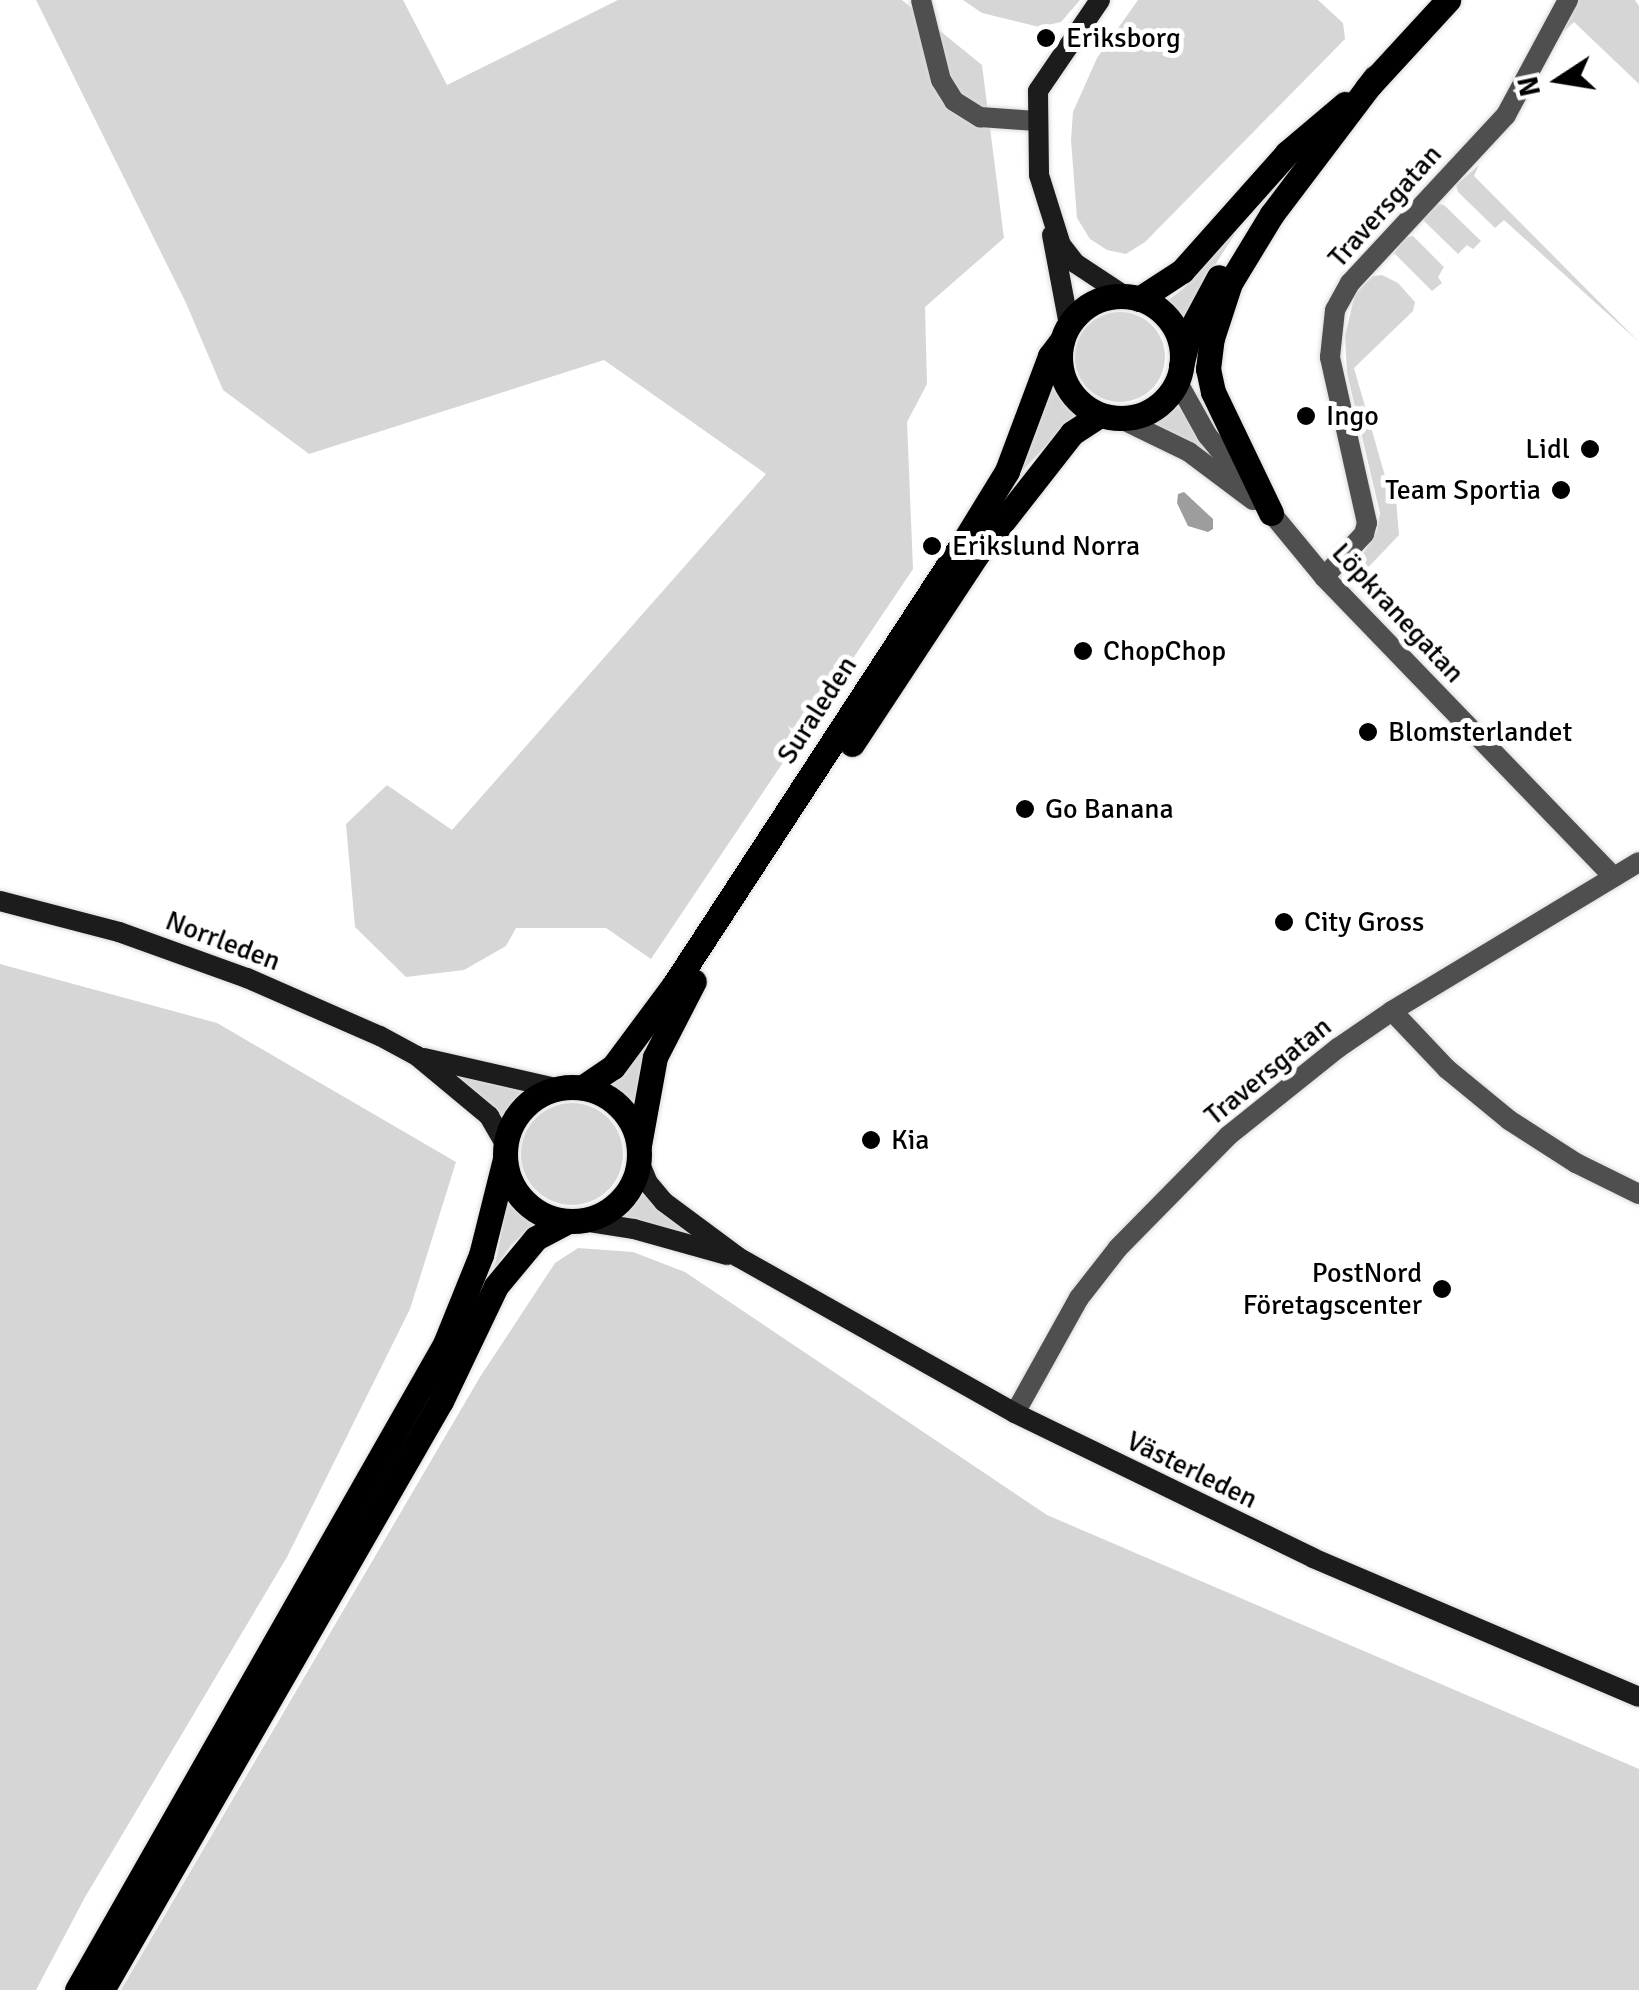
<!DOCTYPE html>
<meta charset="utf-8">
<style>
body{margin:0}
#map{position:relative;width:1639px;height:1990px;overflow:hidden;background:#fff;font-family:Signika,sans-serif}
div>[style]{position:absolute}
.green>*{inset:0;background:#d6d6d6}
.round{border-radius:50%}
.water>*{inset:0;background:#9d9d9d}
.roads{filter:drop-shadow(0 0 2px #dbdbdb) drop-shadow(0 0 2px #dbdbdb)}
.street>*{height:20px;margin:-10px;padding:0 10px;transform-origin:10px;border-radius:10px;background:#4f4f4f}
.secondary>*{height:20px;margin:-10px;padding:0 10px;transform-origin:10px;border-radius:10px;background:#1c1c1c}
.primary>*{height:25px;margin:-12.5px;padding:0 12.5px;transform-origin:12.5px;border-radius:12.5px;background:#000}
.primary>.ring{margin:-12.5px;padding:0;box-sizing:content-box;background:none;border:25px solid #000;border-radius:50%}
.dots>*{width:28px;height:28px;translate:-50% -50%;box-sizing:border-box;border:5px solid #fff;border-radius:50%}
span{translate:-50% -50%;white-space:nowrap;text-align:center;line-height:1.15;-webkit-text-stroke:10px #fff;paint-order:stroke}
.poi-label{font-size:28px;color:#000}
.left{translate:0 -50%;text-align:left}
.right{translate:-100% -50%;text-align:right}
.street-label{font-size:28px;color:#000}
.north{position:absolute;left:1509px;top:30px;width:100px;height:100px;-webkit-text-stroke:8px #fff;paint-order:stroke;rotate:258deg;font-size:28px;font-weight:700;line-height:40px;text-align:center;color:#000}
.north::after{content:'';display:block;margin:auto;width:35px;height:45px;background:#000;clip-path:polygon(50% 0,100% 100%,50% 72%,0 100%)}
</style>
<div id="map">
<div class="green">
<i style="clip-path:polygon(36px 0,403px 0,447px 85px,618px 0,902px 0,982px 65px,1004px 238px,925px 307px,927px 384px,907px 422px,913px 569px,651px 959px,606px 928px,516px 928px,506px 946px,464px 970px,406px 977px,355px 927px,346px 824px,387px 785px,452px 830px,766px 474px,604px 360px,309px 454px,223px 390px,186px 303px)"></i>
<i style="clip-path:polygon(963px 0,1080px 0,1061px 22px,1039px 27px,982px 13px)"></i>
<i style="clip-path:polygon(1138px 0,1318px 0,1343px 23px,1345px 39px,1145px 242px,1126px 254px,1107px 250px,1090px 239px,1077px 218px,1071px 140px,1073px 112px,1097px 58px)"></i>
<i style="clip-path:polygon(1579px 0,1635px 0,1639px 6px,1639px 84px,1574px 22px,1564px 31px)"></i>
<i style="clip-path:polygon(1479px 165px,1474px 176px,1639px 342px,1504px 220px,1495px 228px,1458px 192px,1456px 185px)"></i>
<i style="clip-path:polygon(1436px 204px,1444px 205px,1481px 241px,1473px 249px,1467px 245px,1458px 254px,1423px 220px)"></i>
<i style="clip-path:polygon(1232px 233px,1234px 235px,1203px 284px,1186px 324px,1167px 301px,1183px 289px)"></i>
<i style="clip-path:polygon(1413px 236px,1444px 267px,1438px 277px,1442px 283px,1432px 291px,1394px 253px,1405px 238px)"></i>
<i style="clip-path:polygon(1382px 275px,1398px 283px,1415px 302px,1413px 311px,1354px 368px,1385px 476px,1395px 487px,1399px 535px,1362px 574px,1356px 569px,1358px 562px,1377px 531px,1380px 513px,1347px 373px,1345px 336px,1355px 294px,1373px 276px)"></i>
<i class="round" style="left:1075px;top:312px;width:90px;height:90px"></i>
<i style="clip-path:polygon(1051px 378px,1076px 414px,1023px 470px,1020px 466px)"></i>
<i style="clip-path:polygon(1177px 405px,1212px 453px,1210px 455px,1153px 422px)"></i>
<i style="clip-path:polygon(0 964px,217px 1023px,456px 1162px,410px 1309px,287px 1557px,84px 1899px,36px 1990px,0 1990px)"></i>
<i style="clip-path:polygon(654px 1025px,643px 1064px,634px 1105px,609px 1084px)"></i>
<i style="clip-path:polygon(455px 1073px,490px 1084px,525px 1090px,502px 1116px)"></i>
<i class="round" style="left:521px;top:1103px;width:102px;height:102px"></i>
<i style="clip-path:polygon(642px 1192px,658px 1210px,690px 1231px,689px 1234px,620px 1217px)"></i>
<i style="clip-path:polygon(508px 1199px,536px 1223px,511px 1245px,494px 1270px)"></i>
<i style="clip-path:polygon(578px 1248px,633px 1252px,685px 1272px,1047px 1515px,1639px 1769px,1639px 1990px,121px 1990px,480px 1377px,555px 1263px)"></i>
</div>
<div class="water">
<i style="clip-path:polygon(1184px 492px,1213px 519px,1213px 529px,1208px 532px,1188px 526px,1177px 503px,1178px 494px)"></i>
</div>
<div class="roads">
<div class="street">
<i style="left:921px;top:0;width:82px;rotate:76deg"></i>
<i style="left:941px;top:80px;width:25px;rotate:58deg"></i>
<i style="left:954px;top:101px;width:31px;rotate:32deg"></i>
<i style="left:980px;top:117px;width:56px;rotate:4.1deg"></i>
<i style="left:1177px;top:381px;width:62px;rotate:60.9deg"></i>
<i style="left:1207px;top:435px;width:184px;rotate:50.5deg"></i>
<i style="left:1324px;top:577px;width:417px;rotate:46deg"></i>
<i style="left:1119px;top:418px;width:78px;rotate:25.9deg"></i>
<i style="left:1189px;top:452px;width:80px;rotate:36.9deg"></i>
<i style="left:1324px;top:577px;width:59px;rotate:-47.1deg"></i>
<i style="left:1364px;top:534px;width:11px;rotate:-75deg"></i>
<i style="left:1367px;top:523px;width:170px;rotate:-102.6deg"></i>
<i style="left:1330px;top:357px;width:47px;rotate:-83.9deg"></i>
<i style="left:1335px;top:310px;width:31px;rotate:-61deg"></i>
<i style="left:1350px;top:283px;width:229px;rotate:-47.1deg"></i>
<i style="left:1506px;top:115px;width:131px;rotate:-61.7deg"></i>
<i style="left:1392px;top:1011px;width:80px;rotate:46.5deg"></i>
<i style="left:1447px;top:1069px;width:80px;rotate:39.4deg"></i>
<i style="left:1509px;top:1120px;width:80px;rotate:32.7deg"></i>
<i style="left:1576px;top:1163px;width:70px;rotate:26.2deg"></i>
<i style="left:1015px;top:1413px;width:132px;rotate:-60.9deg"></i>
<i style="left:1079px;top:1298px;width:63px;rotate:-52deg"></i>
<i style="left:1118px;top:1248px;width:157px;rotate:-45.5deg"></i>
<i style="left:1228px;top:1136px;width:141px;rotate:-38.7deg"></i>
<i style="left:1338px;top:1048px;width:65px;rotate:-34.4deg"></i>
<i style="left:1392px;top:1011px;width:288px;rotate:-31.1deg"></i>
</div>
<div class="secondary">
<i style="left:1100px;top:0;width:110px;rotate:124.3deg"></i>
<i style="left:1038px;top:91px;width:84px;rotate:89.3deg"></i>
<i style="left:1039px;top:175px;width:73px;rotate:72.6deg"></i>
<i style="left:1061px;top:245px;width:23px;rotate:52deg"></i>
<i style="left:1075px;top:263px;width:60px;rotate:33.4deg"></i>
<i style="left:1052px;top:235px;width:92px;rotate:79.3deg"></i>
<i style="left:0;top:901px;width:123px;rotate:14.6deg"></i>
<i style="left:119px;top:932px;width:136px;rotate:19.8deg"></i>
<i style="left:247px;top:978px;width:145px;rotate:23.6deg"></i>
<i style="left:380px;top:1036px;width:42px;rotate:28.4deg"></i>
<i style="left:417px;top:1056px;width:94px;rotate:39.8deg"></i>
<i style="left:489px;top:1116px;width:32px;rotate:60deg"></i>
<i style="left:424px;top:1058px;width:135px;rotate:12.8deg"></i>
<i style="left:639px;top:1161px;width:24px;rotate:68deg"></i>
<i style="left:648px;top:1183px;width:25px;rotate:50deg"></i>
<i style="left:664px;top:1202px;width:92px;rotate:36.6deg"></i>
<i style="left:738px;top:1257px;width:318px;rotate:29.4deg"></i>
<i style="left:1015px;top:1413px;width:331px;rotate:25.9deg"></i>
<i style="left:1313px;top:1558px;width:354px;rotate:23.1deg"></i>
<i style="left:583px;top:1221px;width:52px;rotate:8.9deg"></i>
<i style="left:634px;top:1229px;width:97px;rotate:15.6deg"></i>
</div>
<div class="primary">
<i style="left:1367px;top:88px;width:120px;rotate:-47.4deg"></i>
<i class="ring" style="left:1060px;top:296px;width:97px;height:97px"></i>
<i style="left:1139px;top:299px;width:51px;rotate:-33.1deg"></i>
<i style="left:1182px;top:271px;width:158px;rotate:-48.3deg"></i>
<i style="left:1287px;top:153px;width:76px;rotate:-40.2deg"></i>
<i style="left:1181px;top:366px;width:36px;rotate:-76deg"></i>
<i style="left:1190px;top:331px;width:61px;rotate:-61.8deg"></i>
<i style="left:1271px;top:513px;width:134px;rotate:-115.6deg"></i>
<i style="left:1213px;top:392px;width:24px;rotate:-102deg"></i>
<i style="left:1208px;top:369px;width:31px;rotate:-83deg"></i>
<i style="left:1212px;top:338px;width:58px;rotate:-71.9deg"></i>
<i style="left:1230px;top:283px;width:81px;rotate:-58.7deg"></i>
<i style="left:1272px;top:214px;width:171px;rotate:-52.9deg"></i>
<i style="left:852px;top:744px;width:229px;rotate:-56.6deg"></i>
<i style="left:978px;top:553px;width:152px;rotate:-51.9deg"></i>
<i style="left:1072px;top:433px;width:33px;rotate:-33deg"></i>
<i class="ring" style="left:505px;top:1087px;width:109px;height:109px"></i>
<i style="left:583px;top:1087px;width:36px;rotate:-34deg"></i>
<i style="left:613px;top:1067px;width:102px;rotate:-53.4deg"></i>
<i style="left:674px;top:985px;width:530px;rotate:-56.85deg"></i>
<i style="left:964px;top:541px;width:82px;rotate:-58.4deg"></i>
<i style="left:1007px;top:471px;width:123px;rotate:-69.5deg"></i>
<i style="left:1050px;top:356px;width:20px;rotate:-53deg"></i>
<i style="left:639px;top:1145px;width:89px;rotate:-79.7deg"></i>
<i style="left:655px;top:1057px;width:85px;rotate:-62.8deg"></i>
<i style="left:77px;top:1990px;width:743px;rotate:-60.33deg"></i>
<i style="left:445px;top:1344px;width:96px;rotate:-68deg"></i>
<i style="left:481px;top:1255px;width:99px;rotate:-76deg"></i>
<i style="left:102px;top:1990px;width:680px;rotate:-60.08deg"></i>
<i style="left:441px;top:1401px;width:127px;rotate:-64.4deg"></i>
<i style="left:496px;top:1286px;width:62px;rotate:-50.2deg"></i>
<i style="left:536px;top:1238px;width:36px;rotate:-28deg"></i>
</div>
</div>
<div class="dots">
<i style="left:1046px;top:38px;background:#000"></i>
<i style="left:1306px;top:416px;background:#000"></i>
<i style="left:1590px;top:449px;background:#000"></i>
<i style="left:1561px;top:490px;background:#000"></i>
<i style="left:932px;top:546px;background:#000"></i>
<i style="left:1083px;top:651px;background:#000"></i>
<i style="left:1368px;top:732px;background:#000"></i>
<i style="left:1025px;top:809px;background:#000"></i>
<i style="left:1284px;top:922px;background:#000"></i>
<i style="left:871px;top:1140px;background:#000"></i>
<i style="left:1442px;top:1289px;background:#000"></i>
</div>
<div class="poi-label">
<span class="left" style="left:1066px;top:38px">Eriksborg</span>
<span class="left" style="left:1326px;top:416px">Ingo</span>
<span class="right" style="left:1570px;top:449px">Lidl</span>
<span class="right" style="left:1541px;top:490px">Team Sportia</span>
<span class="left" style="left:952px;top:546px">Erikslund Norra</span>
<span class="left" style="left:1103px;top:651px">ChopChop</span>
<span class="left" style="left:1388px;top:732px">Blomsterlandet</span>
<span class="left" style="left:1045px;top:809px">Go Banana</span>
<span class="left" style="left:1304px;top:922px">City Gross</span>
<span class="left" style="left:891px;top:1140px">Kia</span>
<span class="right" style="left:1422px;top:1289px">PostNord<br>Företagscenter</span>
</div>
<div class="street-label">
<span style="left:1385px;top:206px;rotate:-48deg">Traversgatan</span>
<span style="left:1398px;top:613px;rotate:47deg">Löpkranegatan</span>
<span style="left:817px;top:710px;rotate:-57deg">Suraleden</span>
<span style="left:223px;top:941px;rotate:21deg">Norrleden</span>
<span style="left:1268px;top:1071px;rotate:-39deg">Traversgatan</span>
<span style="left:1192px;top:1470px;rotate:26deg">Västerleden</span>
</div>
<div class="north">N</div>
</div>
